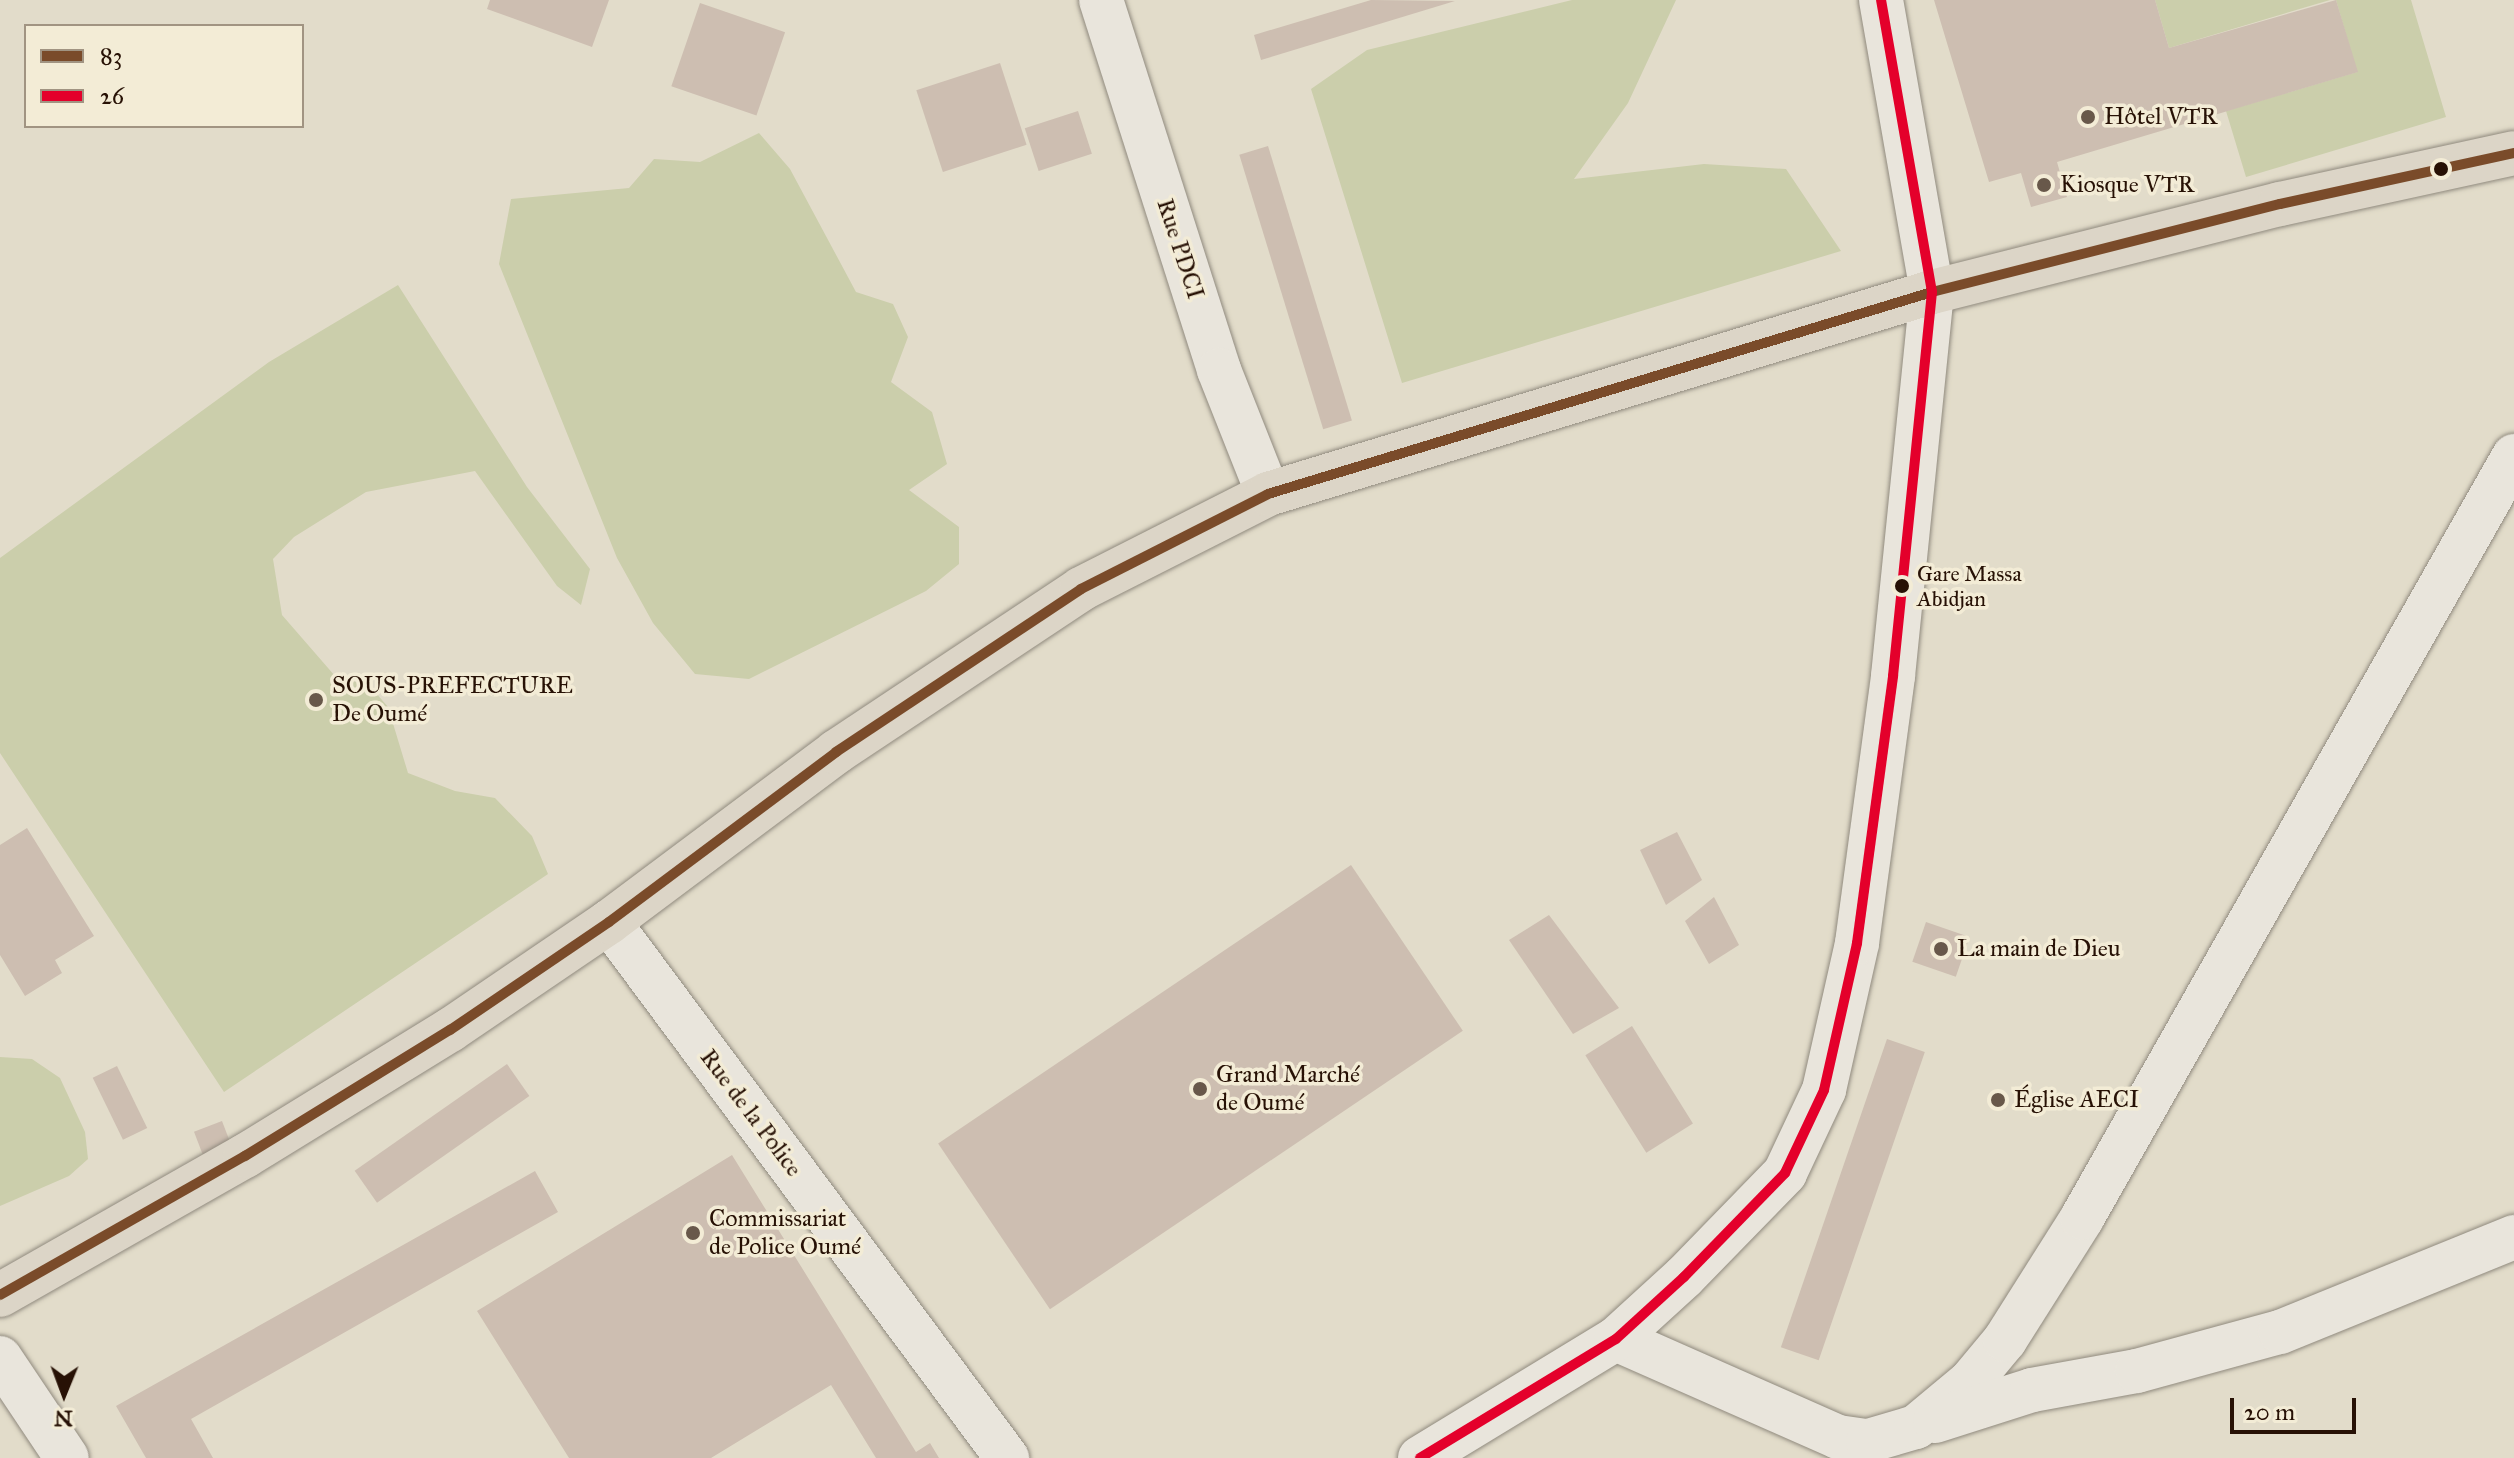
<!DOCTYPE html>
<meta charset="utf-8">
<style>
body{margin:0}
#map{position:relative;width:2514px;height:1458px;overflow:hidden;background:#e2dcca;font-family:"IM FELL Great Primer",serif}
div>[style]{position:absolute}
.green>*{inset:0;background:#cbceab}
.building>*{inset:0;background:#cdbeb1;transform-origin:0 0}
.roads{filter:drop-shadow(0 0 2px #908a7e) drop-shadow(0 0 2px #908a7e)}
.minor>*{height:44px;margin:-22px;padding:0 22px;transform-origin:22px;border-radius:22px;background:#e9e5dc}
.major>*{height:44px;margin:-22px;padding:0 22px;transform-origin:22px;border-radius:22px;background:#dcd5c7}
.bus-1>*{height:10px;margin:-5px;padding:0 5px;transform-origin:5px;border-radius:5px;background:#7a4b2a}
.bus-2>*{height:10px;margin:-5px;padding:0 5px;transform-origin:5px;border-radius:5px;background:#e4002b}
.dots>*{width:22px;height:22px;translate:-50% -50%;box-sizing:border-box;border:4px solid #f3ecd6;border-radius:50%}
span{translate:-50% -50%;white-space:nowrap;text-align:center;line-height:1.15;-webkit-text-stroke:7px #f3ecd6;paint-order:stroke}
.bus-label{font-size:22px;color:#271105}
.left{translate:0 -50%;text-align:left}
.poi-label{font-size:24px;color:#271105}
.street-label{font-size:24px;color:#271105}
.legend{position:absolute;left:24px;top:24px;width:280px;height:104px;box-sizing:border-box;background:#f3ecd6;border:2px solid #a19482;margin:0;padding:10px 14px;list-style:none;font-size:24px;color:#271105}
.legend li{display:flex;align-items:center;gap:16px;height:40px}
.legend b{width:40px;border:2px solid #a19482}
.north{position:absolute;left:24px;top:1354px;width:80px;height:80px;-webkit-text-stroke:6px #f3ecd6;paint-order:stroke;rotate:181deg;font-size:22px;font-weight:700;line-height:32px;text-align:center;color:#271105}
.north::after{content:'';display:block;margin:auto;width:28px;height:36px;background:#271105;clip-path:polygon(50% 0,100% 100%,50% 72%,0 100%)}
.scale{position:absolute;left:2230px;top:1398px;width:126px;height:36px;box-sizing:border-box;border:4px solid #271105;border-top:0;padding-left:10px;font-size:24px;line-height:28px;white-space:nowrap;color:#271105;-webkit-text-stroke:6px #f3ecd6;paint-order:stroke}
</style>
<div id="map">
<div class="green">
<i style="clip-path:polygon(1572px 0,1676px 0,1628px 103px,1574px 179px,1704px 164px,1786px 169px,1841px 251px,1402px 383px,1311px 89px,1367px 50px)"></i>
<i style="clip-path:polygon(2155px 0,2330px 0,2169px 48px)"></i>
<i style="clip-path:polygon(2336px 0,2411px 0,2446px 117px,2246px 177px,2226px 111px,2357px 72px)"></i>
<i style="clip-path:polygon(759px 133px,790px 169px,856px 292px,893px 304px,908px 337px,891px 382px,932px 412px,947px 464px,909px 490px,959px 527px,959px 564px,926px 591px,749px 679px,695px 674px,653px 623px,617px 558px,499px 264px,511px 199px,629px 188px,654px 159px,700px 162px)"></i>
<i style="clip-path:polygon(398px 285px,527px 487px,590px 569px,581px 605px,557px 586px,475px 471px,366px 492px,294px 537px,273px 559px,282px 615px,335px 676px,370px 686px,388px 707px,408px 773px,455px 791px,495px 798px,532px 836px,548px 874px,224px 1092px,0 753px,0 558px,269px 362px)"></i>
<i style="clip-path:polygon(0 1057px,32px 1059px,60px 1078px,85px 1132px,88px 1159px,69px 1176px,0 1206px)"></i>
</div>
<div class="building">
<i style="clip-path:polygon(490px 0,609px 0,592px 47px,487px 9px)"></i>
<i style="clip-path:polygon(1371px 0,1455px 1px,1261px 60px,1254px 35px)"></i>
<i style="clip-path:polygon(1934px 0,2155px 0,2169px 48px,2336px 0,2358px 72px,2057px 162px,2067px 197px,2031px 207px,2021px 173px,1989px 182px)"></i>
<i style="left:700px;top:3px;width:90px;height:88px;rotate:19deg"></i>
<i style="left:1000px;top:63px;width:86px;height:88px;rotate:72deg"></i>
<i style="left:1078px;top:111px;width:45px;height:56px;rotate:72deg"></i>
<i style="left:1268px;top:146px;width:287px;height:30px;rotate:73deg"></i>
<i style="clip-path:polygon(27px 828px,94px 936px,55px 960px,62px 973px,25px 996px,0 955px,0 845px)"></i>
<i style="clip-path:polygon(1677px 832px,1702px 880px,1666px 905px,1640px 850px)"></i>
<i style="left:1351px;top:865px;width:200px;height:498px;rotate:56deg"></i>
<i style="clip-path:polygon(1714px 897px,1739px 945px,1709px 964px,1685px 921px)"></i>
<i style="clip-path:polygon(1549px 915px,1619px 1008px,1573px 1034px,1509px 940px)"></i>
<i style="left:1926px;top:922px;width:46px;height:42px;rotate:19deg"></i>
<i style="left:1632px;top:1026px;width:115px;height:55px;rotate:58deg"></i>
<i style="left:1887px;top:1039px;width:40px;height:326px;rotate:19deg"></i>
<i style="left:507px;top:1064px;width:39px;height:186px;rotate:55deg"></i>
<i style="left:117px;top:1066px;width:69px;height:27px;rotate:64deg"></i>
<i style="left:222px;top:1121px;width:28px;height:30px;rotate:69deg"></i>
<i style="clip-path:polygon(732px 1155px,916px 1452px,930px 1443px,939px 1458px,876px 1458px,831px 1385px,711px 1458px,569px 1458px,477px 1311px)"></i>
<i style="clip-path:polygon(535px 1171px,558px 1212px,191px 1419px,213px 1458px,146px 1458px,116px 1406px)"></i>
</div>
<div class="roads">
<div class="minor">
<i style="left:1101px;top:0;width:388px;rotate:72.3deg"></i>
<i style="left:1219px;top:370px;width:133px;rotate:68.4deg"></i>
<i style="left:609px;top:922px;width:668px;rotate:53.4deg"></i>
<i style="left:1616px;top:1339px;width:243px;rotate:23.8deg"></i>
<i style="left:1838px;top:1437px;width:30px;rotate:8deg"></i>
<i style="left:1868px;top:1441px;width:50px;rotate:-16.3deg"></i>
<i style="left:1916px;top:1427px;width:70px;rotate:-39.8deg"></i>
<i style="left:1970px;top:1382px;width:55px;rotate:-50.2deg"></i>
<i style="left:2005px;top:1340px;width:144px;rotate:-57.7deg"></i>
<i style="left:2082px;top:1218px;width:876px;rotate:-60.45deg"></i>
<i style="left:0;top:1358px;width:120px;rotate:56.2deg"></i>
<i style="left:1935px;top:1421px;width:102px;rotate:-17.7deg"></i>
<i style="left:2032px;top:1390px;width:107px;rotate:-10.3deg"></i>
<i style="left:2137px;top:1371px;width:148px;rotate:-15.3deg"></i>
<i style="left:2280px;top:1332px;width:253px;rotate:-22.1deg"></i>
<i style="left:1420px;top:1458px;width:229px;rotate:-31.3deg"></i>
<i style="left:1616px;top:1339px;width:92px;rotate:-42.4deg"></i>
<i style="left:1684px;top:1277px;width:145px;rotate:-45.8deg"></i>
<i style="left:1785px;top:1173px;width:92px;rotate:-64.8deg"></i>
<i style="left:1824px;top:1090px;width:151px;rotate:-77.3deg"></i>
<i style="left:1857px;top:943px;width:269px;rotate:-82.3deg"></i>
<i style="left:1893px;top:676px;width:386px;rotate:-84.2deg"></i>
<i style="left:1932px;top:292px;width:296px;rotate:-99.9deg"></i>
</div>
<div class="major">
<i style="left:0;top:1295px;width:282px;rotate:-29.6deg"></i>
<i style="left:245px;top:1156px;width:241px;rotate:-31.6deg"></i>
<i style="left:450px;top:1030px;width:192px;rotate:-34.2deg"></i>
<i style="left:609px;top:922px;width:284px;rotate:-36.8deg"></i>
<i style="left:836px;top:752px;width:294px;rotate:-33.6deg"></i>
<i style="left:1081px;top:589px;width:210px;rotate:-26.9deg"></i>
<i style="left:1268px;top:494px;width:694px;rotate:-16.92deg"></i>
<i style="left:1932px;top:292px;width:359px;rotate:-14.2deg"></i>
<i style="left:2280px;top:204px;width:239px;rotate:-12.3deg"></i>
</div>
</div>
<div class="bus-1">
<i style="left:0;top:1295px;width:282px;rotate:-29.6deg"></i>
<i style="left:245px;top:1156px;width:241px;rotate:-31.6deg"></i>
<i style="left:450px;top:1030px;width:192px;rotate:-34.2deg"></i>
<i style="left:609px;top:922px;width:284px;rotate:-36.8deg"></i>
<i style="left:836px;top:752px;width:294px;rotate:-33.6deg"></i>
<i style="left:1081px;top:589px;width:210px;rotate:-26.9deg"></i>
<i style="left:1268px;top:494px;width:694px;rotate:-16.92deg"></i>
<i style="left:1932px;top:292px;width:359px;rotate:-14.2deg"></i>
<i style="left:2280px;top:204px;width:239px;rotate:-12.3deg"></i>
</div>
<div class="bus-2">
<i style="left:1420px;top:1458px;width:229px;rotate:-31.3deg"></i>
<i style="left:1616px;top:1339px;width:92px;rotate:-42.4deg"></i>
<i style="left:1684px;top:1277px;width:145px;rotate:-45.8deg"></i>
<i style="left:1785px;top:1173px;width:92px;rotate:-64.8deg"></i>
<i style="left:1824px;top:1090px;width:151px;rotate:-77.3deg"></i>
<i style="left:1857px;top:943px;width:269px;rotate:-82.3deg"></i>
<i style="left:1893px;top:676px;width:386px;rotate:-84.2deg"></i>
<i style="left:1932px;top:292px;width:296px;rotate:-99.9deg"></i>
</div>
<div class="dots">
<i style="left:2088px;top:117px;background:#68584a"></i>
<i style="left:2441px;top:169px;background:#271105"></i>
<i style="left:2044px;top:185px;background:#68584a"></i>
<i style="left:1902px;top:586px;background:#271105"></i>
<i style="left:316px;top:700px;background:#68584a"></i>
<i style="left:1941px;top:949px;background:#68584a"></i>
<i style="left:1200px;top:1089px;background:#68584a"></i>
<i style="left:1998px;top:1100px;background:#68584a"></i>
<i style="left:693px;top:1233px;background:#68584a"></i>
</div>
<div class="bus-label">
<span class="left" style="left:1917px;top:586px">Gare Massa<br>Abidjan</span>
</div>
<div class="poi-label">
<span class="left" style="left:2104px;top:117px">Hôtel VTR</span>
<span class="left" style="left:2060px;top:185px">Kiosque VTR</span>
<span class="left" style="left:332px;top:700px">SOUS-PREFECTURE<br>De Oumé</span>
<span class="left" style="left:1957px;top:949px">La main de Dieu</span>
<span class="left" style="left:1216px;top:1089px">Grand Marché<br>de Oumé</span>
<span class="left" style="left:2014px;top:1100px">Église AECI</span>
<span class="left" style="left:709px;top:1233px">Commissariat<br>de Police Oumé</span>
</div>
<div class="street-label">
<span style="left:1180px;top:249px;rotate:72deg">Rue PDCI</span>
<span style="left:751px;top:1113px;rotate:53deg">Rue de la Police</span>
</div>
<ul class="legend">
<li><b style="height:10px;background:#7a4b2a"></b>83</li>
<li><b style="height:10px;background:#e4002b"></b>26</li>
</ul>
<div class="north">N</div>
<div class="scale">20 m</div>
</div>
